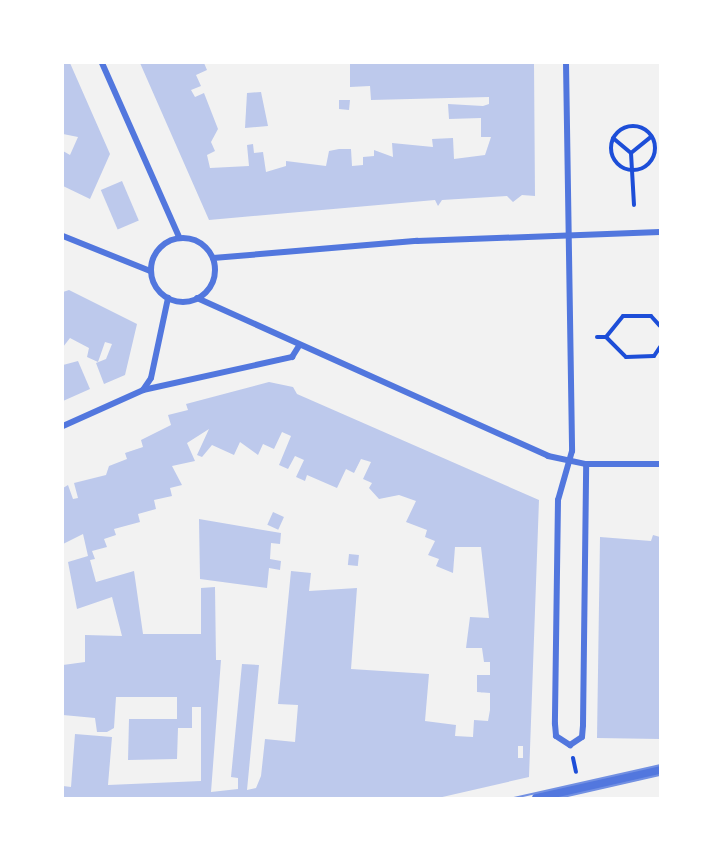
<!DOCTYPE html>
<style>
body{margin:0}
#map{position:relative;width:723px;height:861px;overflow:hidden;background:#f2f2f2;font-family:Figtree,sans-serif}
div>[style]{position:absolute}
.building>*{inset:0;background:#bdc9ec;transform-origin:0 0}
.path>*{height:4px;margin:-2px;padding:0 2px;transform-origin:2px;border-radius:2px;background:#1d4ed8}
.path>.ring{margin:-2px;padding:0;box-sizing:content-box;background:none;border:4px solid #1d4ed8;border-radius:50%}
.minor>*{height:6px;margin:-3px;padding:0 3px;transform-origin:3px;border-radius:3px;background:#5277de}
.minor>.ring{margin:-3px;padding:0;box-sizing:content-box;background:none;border:6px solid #5277de;border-radius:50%}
.tertiary>*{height:10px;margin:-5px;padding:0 5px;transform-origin:5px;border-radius:5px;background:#5277de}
.tram>*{height:1.5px;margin:-0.75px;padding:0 0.75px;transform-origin:0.75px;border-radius:0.75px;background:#7290e2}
span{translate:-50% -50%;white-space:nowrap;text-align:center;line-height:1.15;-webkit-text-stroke:4.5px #fff;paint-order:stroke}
.frame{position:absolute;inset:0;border:64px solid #fff;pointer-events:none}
</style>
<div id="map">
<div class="building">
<i style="clip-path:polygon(63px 63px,70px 63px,110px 154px,90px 199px,63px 186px,63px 151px,70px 155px,78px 137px,63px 134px)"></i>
<i style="clip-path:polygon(140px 63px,204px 63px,207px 70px,196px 75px,201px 86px,191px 90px,195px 97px,204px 93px,218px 129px,211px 142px,215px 151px,207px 155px,210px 168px,249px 166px,247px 145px,253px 144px,254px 153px,263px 152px,266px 172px,286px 166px,286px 161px,326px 166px,329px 151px,339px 149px,351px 149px,352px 166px,363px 165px,363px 157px,374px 156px,374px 150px,393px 157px,392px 143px,433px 147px,432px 139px,453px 138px,454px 159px,485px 155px,491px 137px,481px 137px,481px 118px,449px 119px,448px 104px,483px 106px,489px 104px,489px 97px,371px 100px,370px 86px,350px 87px,350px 63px,534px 63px,535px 196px,522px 195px,513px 202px,507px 196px,442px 200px,438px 206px,435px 200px,209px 220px)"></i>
<i style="clip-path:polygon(261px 92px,268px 126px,245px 128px,247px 93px)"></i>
<i style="clip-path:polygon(339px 100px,350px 100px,349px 110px,339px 109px)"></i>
<i style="left:122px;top:181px;width:43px;height:23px;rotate:67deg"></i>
<i style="clip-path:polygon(69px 290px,137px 324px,125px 375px,104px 384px,96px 363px,106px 359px,112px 344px,105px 342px,98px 362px,87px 357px,89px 348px,70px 338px,63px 347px,63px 292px)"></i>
<i style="clip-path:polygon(78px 361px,90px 389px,63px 401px,63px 365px)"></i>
<i style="clip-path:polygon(evenodd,269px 382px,293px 387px,297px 394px,539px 500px,529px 777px,438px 798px,63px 798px,63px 786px,71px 787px,75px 734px,112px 737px,108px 785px,201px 781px,201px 707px,192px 707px,192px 728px,178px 728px,177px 759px,128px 760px,129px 719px,177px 719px,177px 697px,116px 697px,114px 728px,107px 732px,97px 732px,95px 718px,63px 715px,63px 665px,85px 662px,85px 635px,122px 636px,112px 597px,77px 609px,68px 562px,88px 556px,83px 534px,63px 544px,63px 488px,68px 485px,73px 499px,78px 498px,74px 483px,106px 475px,109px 466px,127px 459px,125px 453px,143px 447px,141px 440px,171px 425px,168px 415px,188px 410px,186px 404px,269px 382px,209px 429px,197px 455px,202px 457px,212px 445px,234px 455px,240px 442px,258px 455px,263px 444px,274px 449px,282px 432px,291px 436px,279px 465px,288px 469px,295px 456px,304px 460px,296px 477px,305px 481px,307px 475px,337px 488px,346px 469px,354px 473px,361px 459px,371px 462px,363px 479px,372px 483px,369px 488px,379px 499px,399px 495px,416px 501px,406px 522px,427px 530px,425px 537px,435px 541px,428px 555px,439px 559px,436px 566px,453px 573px,455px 547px,481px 547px,489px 618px,470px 617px,466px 648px,482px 648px,484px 662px,490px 662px,490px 675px,477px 675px,477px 692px,490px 693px,490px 710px,488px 721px,474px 720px,473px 737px,455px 736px,456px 725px,425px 721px,429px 674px,351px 669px,357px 588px,309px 591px,311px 573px,291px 571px,278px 704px,298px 705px,295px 742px,265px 739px,261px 776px,256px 788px,247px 790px,259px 665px,242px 664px,231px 777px,238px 778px,238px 789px,211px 792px,221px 660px,216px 660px,215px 587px,201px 588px,201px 634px,143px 634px,134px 571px,96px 582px,90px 560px,95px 559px,92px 551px,107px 547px,104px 539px,116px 535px,114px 529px,140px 522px,138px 514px,156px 509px,154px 500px,172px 496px,170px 488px,182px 485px,172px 466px,195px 461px,187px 443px,209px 429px,269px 382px,518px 746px,523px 746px,523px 758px,518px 758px,518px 746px)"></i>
<i style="left:273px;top:512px;width:12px;height:14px;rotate:24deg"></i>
<i style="clip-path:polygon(199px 519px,281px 533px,280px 544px,271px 543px,270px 559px,281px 561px,280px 570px,269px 568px,267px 588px,200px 579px)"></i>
<i style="clip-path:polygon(653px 535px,660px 537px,660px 739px,597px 738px,600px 537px,651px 541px)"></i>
<i style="left:349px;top:554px;width:10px;height:11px;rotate:6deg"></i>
</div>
<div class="path">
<i class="ring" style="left:611px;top:126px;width:40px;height:40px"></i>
<i style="left:613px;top:138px;width:23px;rotate:40deg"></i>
<i style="left:631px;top:153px;width:26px;rotate:-39deg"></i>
<i style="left:631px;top:153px;width:52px;rotate:86.7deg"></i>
<i style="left:597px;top:337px;width:9px"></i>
<i style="left:606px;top:337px;width:27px;rotate:-51deg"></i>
<i style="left:623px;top:316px;width:28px"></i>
<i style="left:651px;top:316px;width:13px;rotate:48deg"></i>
<i style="left:606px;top:337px;width:28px;rotate:45deg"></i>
<i style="left:626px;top:357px;width:28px;rotate:-2deg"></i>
<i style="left:654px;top:356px;width:11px;rotate:-56deg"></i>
<i style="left:573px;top:758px;width:14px;rotate:78deg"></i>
</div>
<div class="minor">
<i style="left:102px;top:63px;width:190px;rotate:66.1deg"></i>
<i style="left:566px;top:63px;width:388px;rotate:89.1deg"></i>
<i style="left:572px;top:451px;width:51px;rotate:105.9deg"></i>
<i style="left:558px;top:500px;width:224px;rotate:90.8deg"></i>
<i style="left:555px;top:724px;width:12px;rotate:85deg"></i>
<i style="left:556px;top:736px;width:17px;rotate:33deg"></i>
<i style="left:570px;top:745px;width:14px;rotate:-34deg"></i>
<i style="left:582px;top:737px;width:12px;rotate:-85deg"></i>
<i style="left:583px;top:725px;width:261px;rotate:-89.3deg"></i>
<i style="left:63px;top:236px;width:94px;rotate:21.9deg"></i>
<i class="ring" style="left:151px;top:238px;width:58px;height:58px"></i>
<i style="left:213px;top:258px;width:205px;rotate:-4.8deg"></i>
<i style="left:417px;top:241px;width:243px;rotate:-2.1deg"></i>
<i style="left:197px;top:298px;width:385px;rotate:24.2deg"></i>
<i style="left:548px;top:456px;width:39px;rotate:12deg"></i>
<i style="left:586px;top:464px;width:74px"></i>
<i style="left:143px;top:390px;width:14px;rotate:-56deg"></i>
<i style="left:151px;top:378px;width:82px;rotate:-78deg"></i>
<i style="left:63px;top:426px;width:88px;rotate:-24.2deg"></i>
<i style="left:143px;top:390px;width:153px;rotate:-12.5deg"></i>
<i style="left:292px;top:357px;width:13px;rotate:-58deg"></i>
</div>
<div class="tertiary">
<i style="left:537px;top:798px;width:126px;rotate:-12.8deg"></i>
</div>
<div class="tram">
<i style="left:514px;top:798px;width:150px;rotate:-12.7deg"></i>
<i style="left:559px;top:798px;width:104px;rotate:-12.8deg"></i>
</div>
<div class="frame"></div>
</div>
